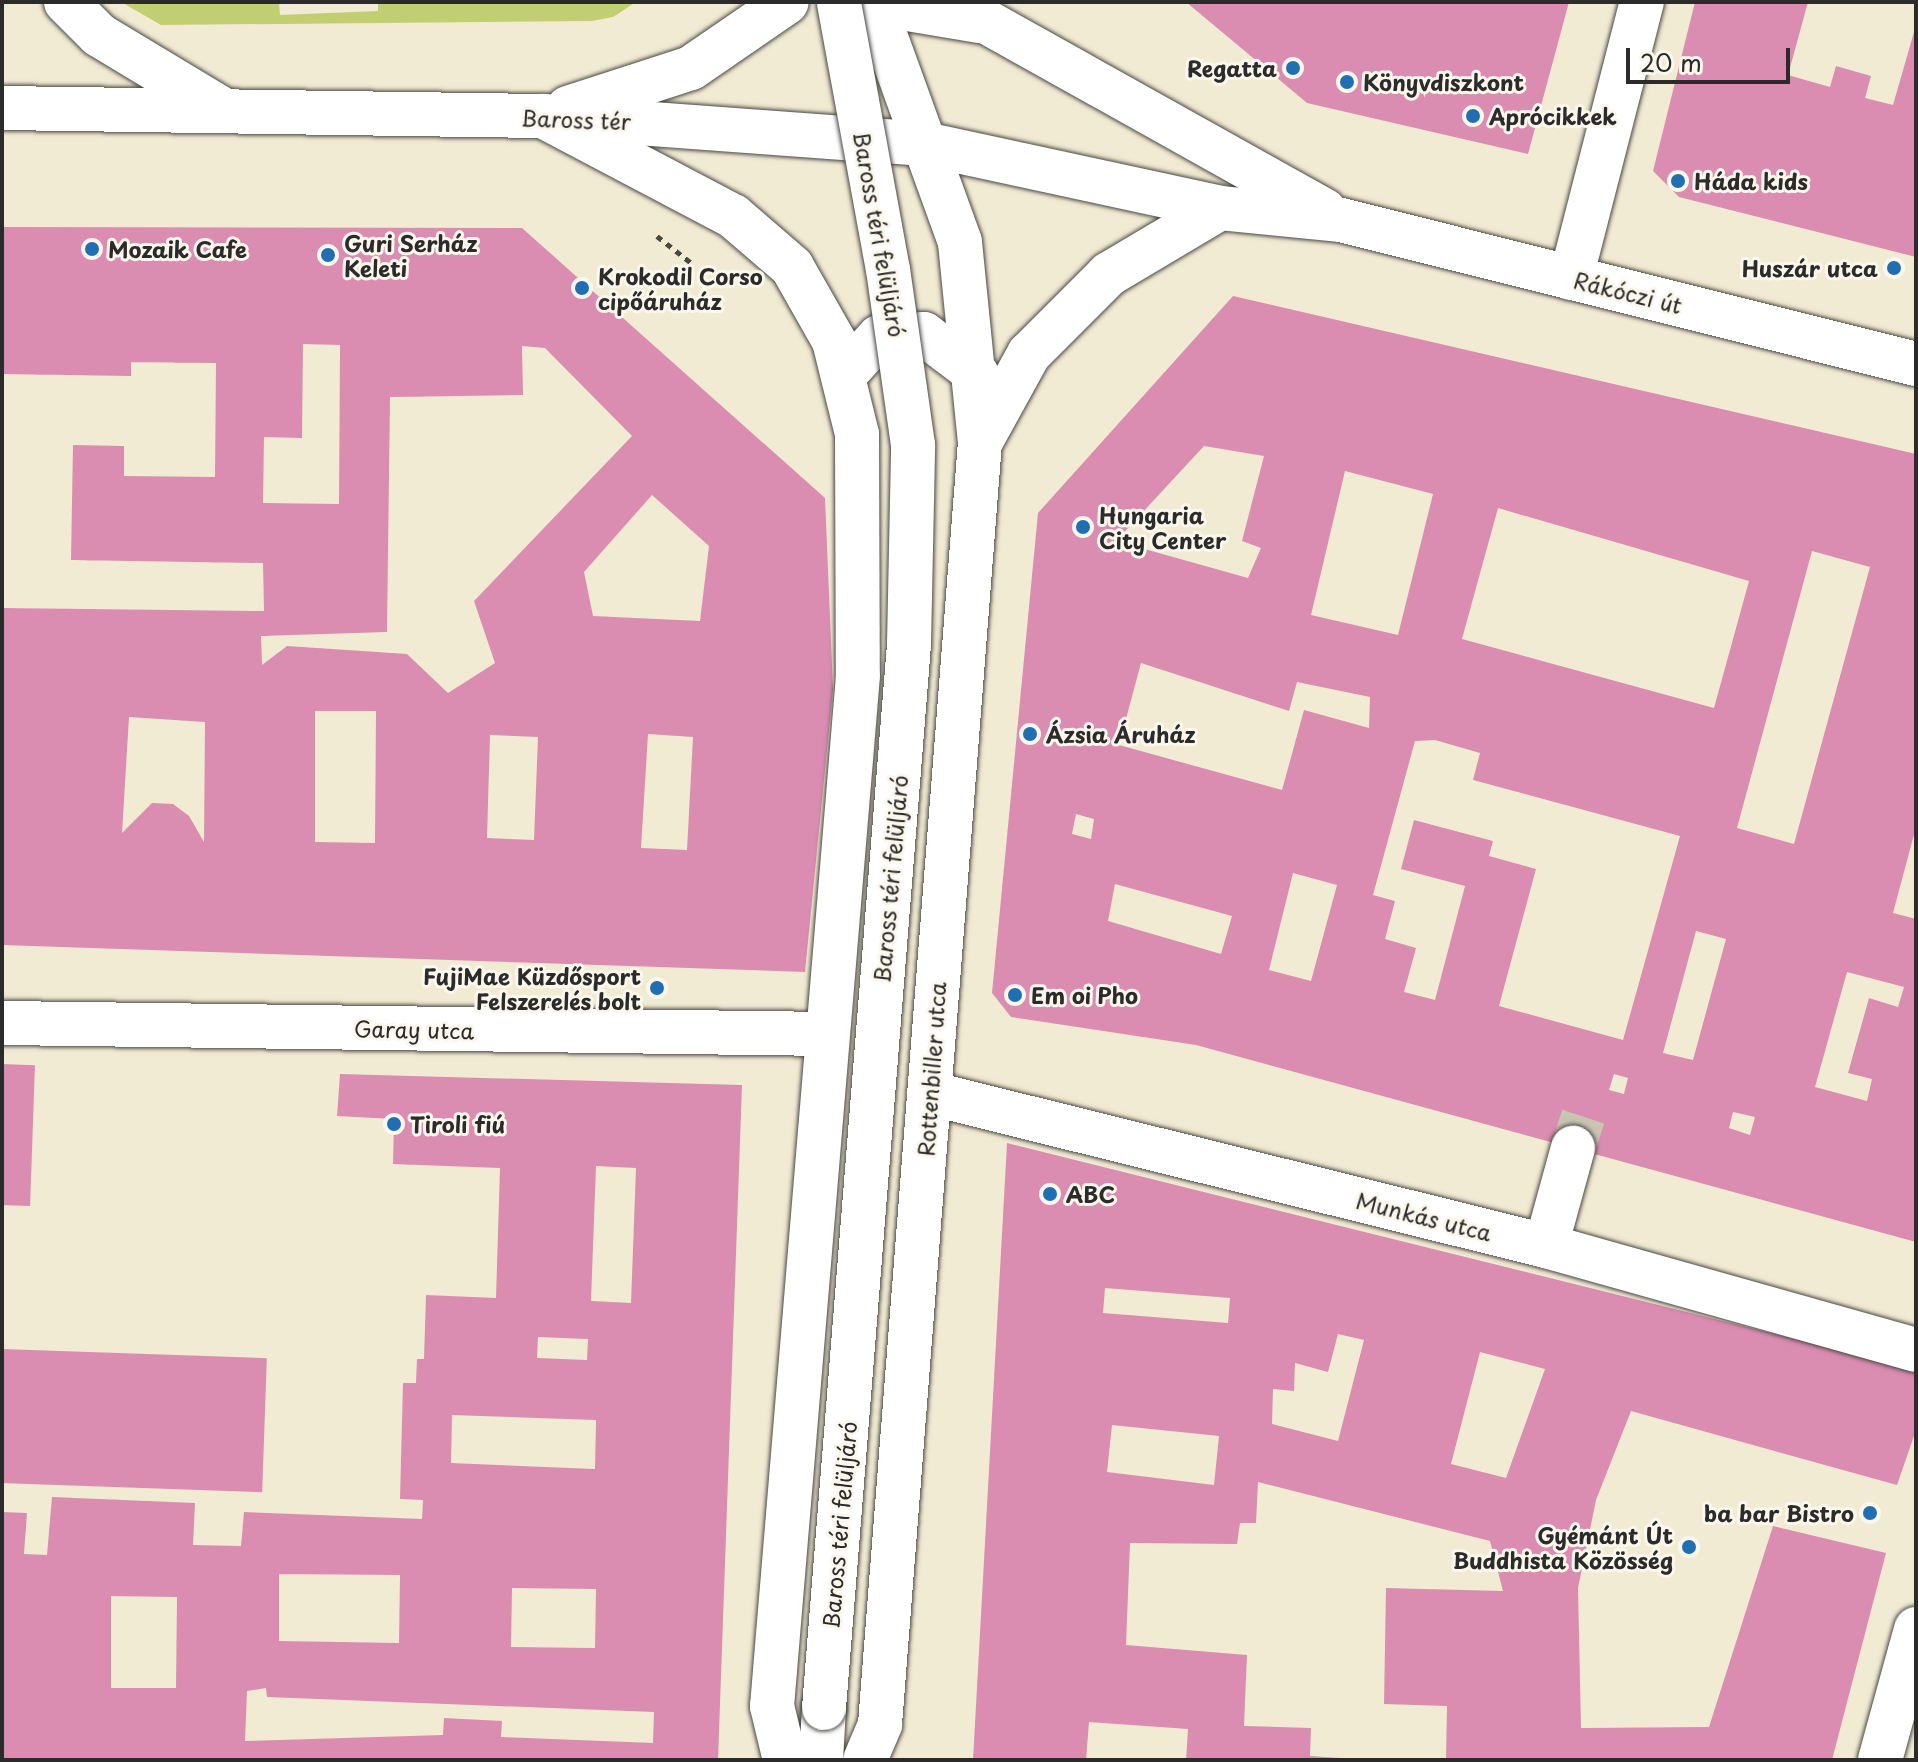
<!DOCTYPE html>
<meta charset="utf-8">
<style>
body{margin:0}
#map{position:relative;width:1918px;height:1762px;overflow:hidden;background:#f2ebd3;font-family:"Playpen Sans",sans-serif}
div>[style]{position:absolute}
.green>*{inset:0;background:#c1cf72}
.building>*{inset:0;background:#db8cb1;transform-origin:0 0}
.minor-tunnel>*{height:44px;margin-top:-22px;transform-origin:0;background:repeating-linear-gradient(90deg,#cac5b1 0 44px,transparent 0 66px)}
.path>*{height:5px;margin-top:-2.5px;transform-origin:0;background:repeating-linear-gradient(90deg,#494844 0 6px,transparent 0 12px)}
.roads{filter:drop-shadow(0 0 2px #494844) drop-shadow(0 0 2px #494844)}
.minor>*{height:44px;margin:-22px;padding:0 22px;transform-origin:22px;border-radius:22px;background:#fff}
.major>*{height:44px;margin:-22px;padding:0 22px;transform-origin:22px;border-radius:22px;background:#fff}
.bridges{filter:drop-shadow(0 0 2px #494844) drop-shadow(0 0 2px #494844)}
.minor-bridge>*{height:44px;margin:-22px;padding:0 22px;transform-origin:22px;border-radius:22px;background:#fff}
.dots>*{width:22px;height:22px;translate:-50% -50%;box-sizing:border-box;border:4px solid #fbf7ec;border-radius:50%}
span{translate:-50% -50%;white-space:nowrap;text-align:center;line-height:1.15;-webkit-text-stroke:6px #fbf7ec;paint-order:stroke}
.poi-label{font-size:22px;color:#2b2b2b;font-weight:700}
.right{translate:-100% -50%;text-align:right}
.left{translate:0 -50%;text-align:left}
.street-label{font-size:22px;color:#2b2b2b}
.frame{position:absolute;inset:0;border:4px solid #2b2b2b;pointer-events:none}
.scale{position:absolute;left:1626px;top:48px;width:164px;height:36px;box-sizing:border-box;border:4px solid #2b2b2b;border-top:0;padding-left:10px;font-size:24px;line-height:28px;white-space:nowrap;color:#2b2b2b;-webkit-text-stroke:6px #fbf7ec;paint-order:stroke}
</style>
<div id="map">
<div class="green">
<i style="clip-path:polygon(121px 2px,279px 2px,280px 15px,378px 11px,378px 2px,636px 2px,613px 17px,592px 21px,161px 25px)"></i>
</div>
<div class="building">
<i style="clip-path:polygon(1186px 2px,1569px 2px,1528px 154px,1307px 103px)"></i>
<i style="clip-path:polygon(1695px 2px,1808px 2px,1788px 75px,1830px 87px,1836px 66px,1871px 76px,1865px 98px,1893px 105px,1916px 25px,1916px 257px,1679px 197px,1653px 171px)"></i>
<i style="clip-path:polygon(evenodd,2px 227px,522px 228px,825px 498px,833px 689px,805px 972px,2px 945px,2px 608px,264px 611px,263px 563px,71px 560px,73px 445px,124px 446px,124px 476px,215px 477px,216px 363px,131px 362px,131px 376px,2px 374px,2px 227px,303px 344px,340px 345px,339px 504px,263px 503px,264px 437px,302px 438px,303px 344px,2px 227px,522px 346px,545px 348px,632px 436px,474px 601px,495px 663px,448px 693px,407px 654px,287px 646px,262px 665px,261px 636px,387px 632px,390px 397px,523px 395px,522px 346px,2px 227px,652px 495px,709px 546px,700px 621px,593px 616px,584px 572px,652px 495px,2px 227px,315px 711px,376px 711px,375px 843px,315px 842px,315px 711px,2px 227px,129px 717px,205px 722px,204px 842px,189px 816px,173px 804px,152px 803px,122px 833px,129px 717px,2px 227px,648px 734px,693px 737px,687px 850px,641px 848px,648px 734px,2px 227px,490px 735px,538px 737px,534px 840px,487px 838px,490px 735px)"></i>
<i style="clip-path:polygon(evenodd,1233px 296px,1916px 454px,1916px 827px,1893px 913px,1916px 919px,1916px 1242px,1196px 1045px,1011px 1017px,992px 993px,1038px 513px,1233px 296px,1204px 446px,1264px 456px,1242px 541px,1261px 548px,1248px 578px,1116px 541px,1204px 446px,1233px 296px,1345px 471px,1433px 494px,1398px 635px,1311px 615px,1345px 471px,1233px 296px,1498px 508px,1749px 581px,1714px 708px,1462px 639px,1498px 508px,1233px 296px,1812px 551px,1870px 567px,1794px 844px,1737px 828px,1812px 551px,1233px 296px,1141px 663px,1289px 711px,1297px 682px,1370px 697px,1369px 728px,1304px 710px,1282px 790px,1119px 745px,1141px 663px,1233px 296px,1435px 740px,1480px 753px,1473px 780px,1680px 836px,1623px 1040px,1499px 1006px,1536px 869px,1489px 856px,1493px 841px,1414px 820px,1401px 869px,1465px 886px,1435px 1000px,1404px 992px,1416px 948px,1385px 939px,1395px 901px,1373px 895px,1415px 741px,1435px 740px,1233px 296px,1076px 814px,1094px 819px,1091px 839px,1072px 834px,1076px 814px,1233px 296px,1293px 873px,1337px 885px,1311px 981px,1269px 970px,1293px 873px,1233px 296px,1115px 884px,1232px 916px,1221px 954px,1108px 921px,1115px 884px,1233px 296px,1696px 931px,1726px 939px,1693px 1060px,1663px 1053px,1696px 931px,1233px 296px,1847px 972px,1904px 987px,1898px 1007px,1869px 998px,1848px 1073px,1872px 1079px,1867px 1101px,1815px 1087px,1847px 972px,1233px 296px,1614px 1074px,1628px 1078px,1624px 1094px,1609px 1090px,1614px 1074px,1233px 296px,1733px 1112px,1755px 1117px,1750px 1135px,1729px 1128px,1733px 1112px)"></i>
<i style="left:2px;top:1064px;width:33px;height:141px;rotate:2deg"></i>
<i style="clip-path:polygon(evenodd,340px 1074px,742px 1085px,718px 1760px,2px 1760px,2px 1512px,27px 1513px,24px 1554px,47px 1555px,52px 1497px,195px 1503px,193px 1545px,241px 1546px,244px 1512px,422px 1519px,423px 1500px,400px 1499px,403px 1383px,416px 1383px,417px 1359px,424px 1359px,426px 1295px,496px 1298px,500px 1168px,393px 1164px,394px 1119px,337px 1116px,340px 1074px,596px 1166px,636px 1168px,631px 1303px,591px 1301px,596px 1166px,340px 1074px,538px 1337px,588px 1339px,587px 1360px,537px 1358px,538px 1337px,340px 1074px,452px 1415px,596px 1420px,595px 1469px,451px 1463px,452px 1415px,340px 1074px,279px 1574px,400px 1575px,399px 1643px,279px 1641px,279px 1574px,340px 1074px,512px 1588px,596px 1589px,595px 1648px,511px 1647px,512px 1588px,340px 1074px,111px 1596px,177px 1597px,176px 1688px,111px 1688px,111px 1596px,340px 1074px,266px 1688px,267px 1697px,654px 1712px,653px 1743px,501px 1737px,502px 1721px,444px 1718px,443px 1735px,245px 1741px,247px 1691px,266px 1688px)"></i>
<i style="clip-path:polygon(evenodd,1007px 1143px,1916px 1369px,1916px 1430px,1897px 1485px,1631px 1411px,1596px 1500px,1578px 1588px,1581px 1728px,1709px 1727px,1773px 1526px,1886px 1553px,1832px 1760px,1446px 1760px,1447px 1706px,1384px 1704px,1386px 1588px,1503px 1591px,1490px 1541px,1258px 1482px,1256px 1523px,1240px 1523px,1237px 1544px,1130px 1543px,1126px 1645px,1247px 1655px,1244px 1726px,1311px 1728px,1310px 1756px,1370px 1760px,1186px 1760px,1188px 1729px,1089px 1722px,1086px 1760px,973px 1760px,1007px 1143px,1105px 1288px,1230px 1298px,1228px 1323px,1103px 1313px,1105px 1288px,1007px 1143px,1338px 1334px,1364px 1340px,1338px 1441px,1272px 1424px,1273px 1389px,1294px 1391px,1295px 1363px,1328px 1372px,1338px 1334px,1007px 1143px,1480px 1352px,1545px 1369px,1506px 1478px,1451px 1464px,1480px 1352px,1007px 1143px,1112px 1425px,1219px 1436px,1214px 1485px,1107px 1472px,1112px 1425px)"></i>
<i style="left:2px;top:1349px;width:265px;height:134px;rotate:2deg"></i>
</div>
<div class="minor-tunnel">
<i style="left:1573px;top:1148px;width:33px;rotate:-72deg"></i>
</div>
<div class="path">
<i style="left:657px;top:236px;width:47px;rotate:38.1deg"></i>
</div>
<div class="roads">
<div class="minor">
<i style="left:543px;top:116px;width:215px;rotate:27.8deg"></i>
<i style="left:733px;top:216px;width:78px;rotate:40.8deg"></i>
<i style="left:792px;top:267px;width:85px;rotate:60.4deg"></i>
<i style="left:834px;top:341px;width:96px;rotate:76.1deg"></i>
<i style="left:857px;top:434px;width:242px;rotate:89.8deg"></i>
<i style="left:858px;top:676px;width:1034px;rotate:94.77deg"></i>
<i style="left:772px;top:1706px;width:56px;rotate:76.5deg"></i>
<i style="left:1571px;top:278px;width:285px;rotate:-75.6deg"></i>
<i style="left:845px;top:374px;width:50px;rotate:-47.4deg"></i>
<i style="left:879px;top:337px;width:45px;rotate:-3.8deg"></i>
<i style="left:924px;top:334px;width:66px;rotate:37deg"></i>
<i style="left:2px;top:1023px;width:824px;rotate:0.76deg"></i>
<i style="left:929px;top:1093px;width:636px;rotate:13.93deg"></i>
<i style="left:1546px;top:1246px;width:384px;rotate:15.7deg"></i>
<i style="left:1546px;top:1246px;width:102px;rotate:-74.6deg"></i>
<i style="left:821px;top:1760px;width:52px;rotate:-86.7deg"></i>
<i style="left:865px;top:1760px;width:39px;rotate:-67deg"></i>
<i style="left:880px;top:1724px;width:1285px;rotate:-85.54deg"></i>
<i style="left:980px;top:443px;width:202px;rotate:-95.7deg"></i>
<i style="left:960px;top:242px;width:255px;rotate:-109.9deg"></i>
<i style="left:1880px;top:1760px;width:136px;rotate:-74.6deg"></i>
</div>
<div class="major">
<i style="left:66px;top:2px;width:47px;rotate:45deg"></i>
<i style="left:99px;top:35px;width:147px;rotate:31.1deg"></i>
<i style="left:866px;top:2px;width:115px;rotate:9.5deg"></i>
<i style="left:951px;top:2px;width:428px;rotate:29.2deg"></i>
<i style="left:2px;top:108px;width:541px;rotate:0.85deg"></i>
<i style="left:543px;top:116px;width:383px;rotate:4.2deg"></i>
<i style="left:925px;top:144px;width:302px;rotate:12.2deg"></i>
<i style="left:1220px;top:208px;width:122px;rotate:5.7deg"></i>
<i style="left:1341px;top:220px;width:593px;rotate:14.06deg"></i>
<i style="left:568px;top:108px;width:129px;rotate:-18deg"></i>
<i style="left:691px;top:68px;width:116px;rotate:-34.5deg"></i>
<i style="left:980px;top:443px;width:102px;rotate:-61.2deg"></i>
<i style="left:1029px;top:354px;width:113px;rotate:-45deg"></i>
<i style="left:1109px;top:274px;width:129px;rotate:-30.7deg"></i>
</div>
</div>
<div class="bridges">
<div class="minor-bridge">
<i style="left:824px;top:1708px;width:1067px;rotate:-85.43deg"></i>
<i style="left:909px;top:644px;width:199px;rotate:-88.8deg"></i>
<i style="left:913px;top:445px;width:177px;rotate:-98.1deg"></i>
<i style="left:888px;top:270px;width:272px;rotate:-100.4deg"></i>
</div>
</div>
<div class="dots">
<i style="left:1293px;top:68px;background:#1f6fb2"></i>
<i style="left:1347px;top:82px;background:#1f6fb2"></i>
<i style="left:1473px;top:116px;background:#1f6fb2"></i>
<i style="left:1678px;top:181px;background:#1f6fb2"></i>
<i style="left:92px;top:249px;background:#1f6fb2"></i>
<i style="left:328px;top:255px;background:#1f6fb2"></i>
<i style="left:1894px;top:268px;background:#1f6fb2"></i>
<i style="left:582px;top:288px;background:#1f6fb2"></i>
<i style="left:1083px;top:527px;background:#1f6fb2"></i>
<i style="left:1030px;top:734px;background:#1f6fb2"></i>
<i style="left:657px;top:988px;background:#1f6fb2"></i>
<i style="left:1015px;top:995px;background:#1f6fb2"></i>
<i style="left:394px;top:1124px;background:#1f6fb2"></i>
<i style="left:1050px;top:1194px;background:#1f6fb2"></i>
<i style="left:1870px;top:1513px;background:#1f6fb2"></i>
<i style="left:1689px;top:1547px;background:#1f6fb2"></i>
</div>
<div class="poi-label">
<span class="right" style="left:1277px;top:68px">Regatta</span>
<span class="left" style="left:1363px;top:82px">Könyvdiszkont</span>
<span class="left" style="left:1489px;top:116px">Aprócikkek</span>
<span class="left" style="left:1694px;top:181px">Háda kids</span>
<span class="left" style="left:344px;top:255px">Guri Serház<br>Keleti</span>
<span class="left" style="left:108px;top:249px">Mozaik Cafe</span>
<span class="right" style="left:1878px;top:268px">Huszár utca</span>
<span class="left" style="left:598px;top:288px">Krokodil Corso<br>cipőáruház</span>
<span class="left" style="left:1099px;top:527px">Hungaria<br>City Center</span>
<span class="left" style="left:1046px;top:734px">Ázsia Áruház</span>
<span class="right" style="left:641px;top:988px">FujiMae Küzdősport<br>Felszerelés bolt</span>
<span class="left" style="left:1031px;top:995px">Em oi Pho</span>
<span class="left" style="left:410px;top:1124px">Tiroli fiú</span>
<span class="left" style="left:1066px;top:1194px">ABC</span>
<span class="right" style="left:1854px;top:1513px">ba bar Bistro</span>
<span class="right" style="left:1673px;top:1547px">Gyémánt Út<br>Buddhista Közösség</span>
</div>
<div class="street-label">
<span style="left:576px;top:119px;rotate:2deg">Baross tér</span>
<span style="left:880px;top:234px;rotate:80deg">Baross téri felüljáró</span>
<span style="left:1628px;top:292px;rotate:14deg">Rákóczi út</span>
<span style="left:890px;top:879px;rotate:-85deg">Baross téri felüljáró</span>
<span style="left:414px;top:1029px;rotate:1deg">Garay utca</span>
<span style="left:931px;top:1069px;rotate:-86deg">Rottenbiller utca</span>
<span style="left:1424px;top:1216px;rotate:14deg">Munkás utca</span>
<span style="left:839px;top:1525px;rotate:-85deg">Baross téri felüljáró</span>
</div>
<div class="frame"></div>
<div class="scale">20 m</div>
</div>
